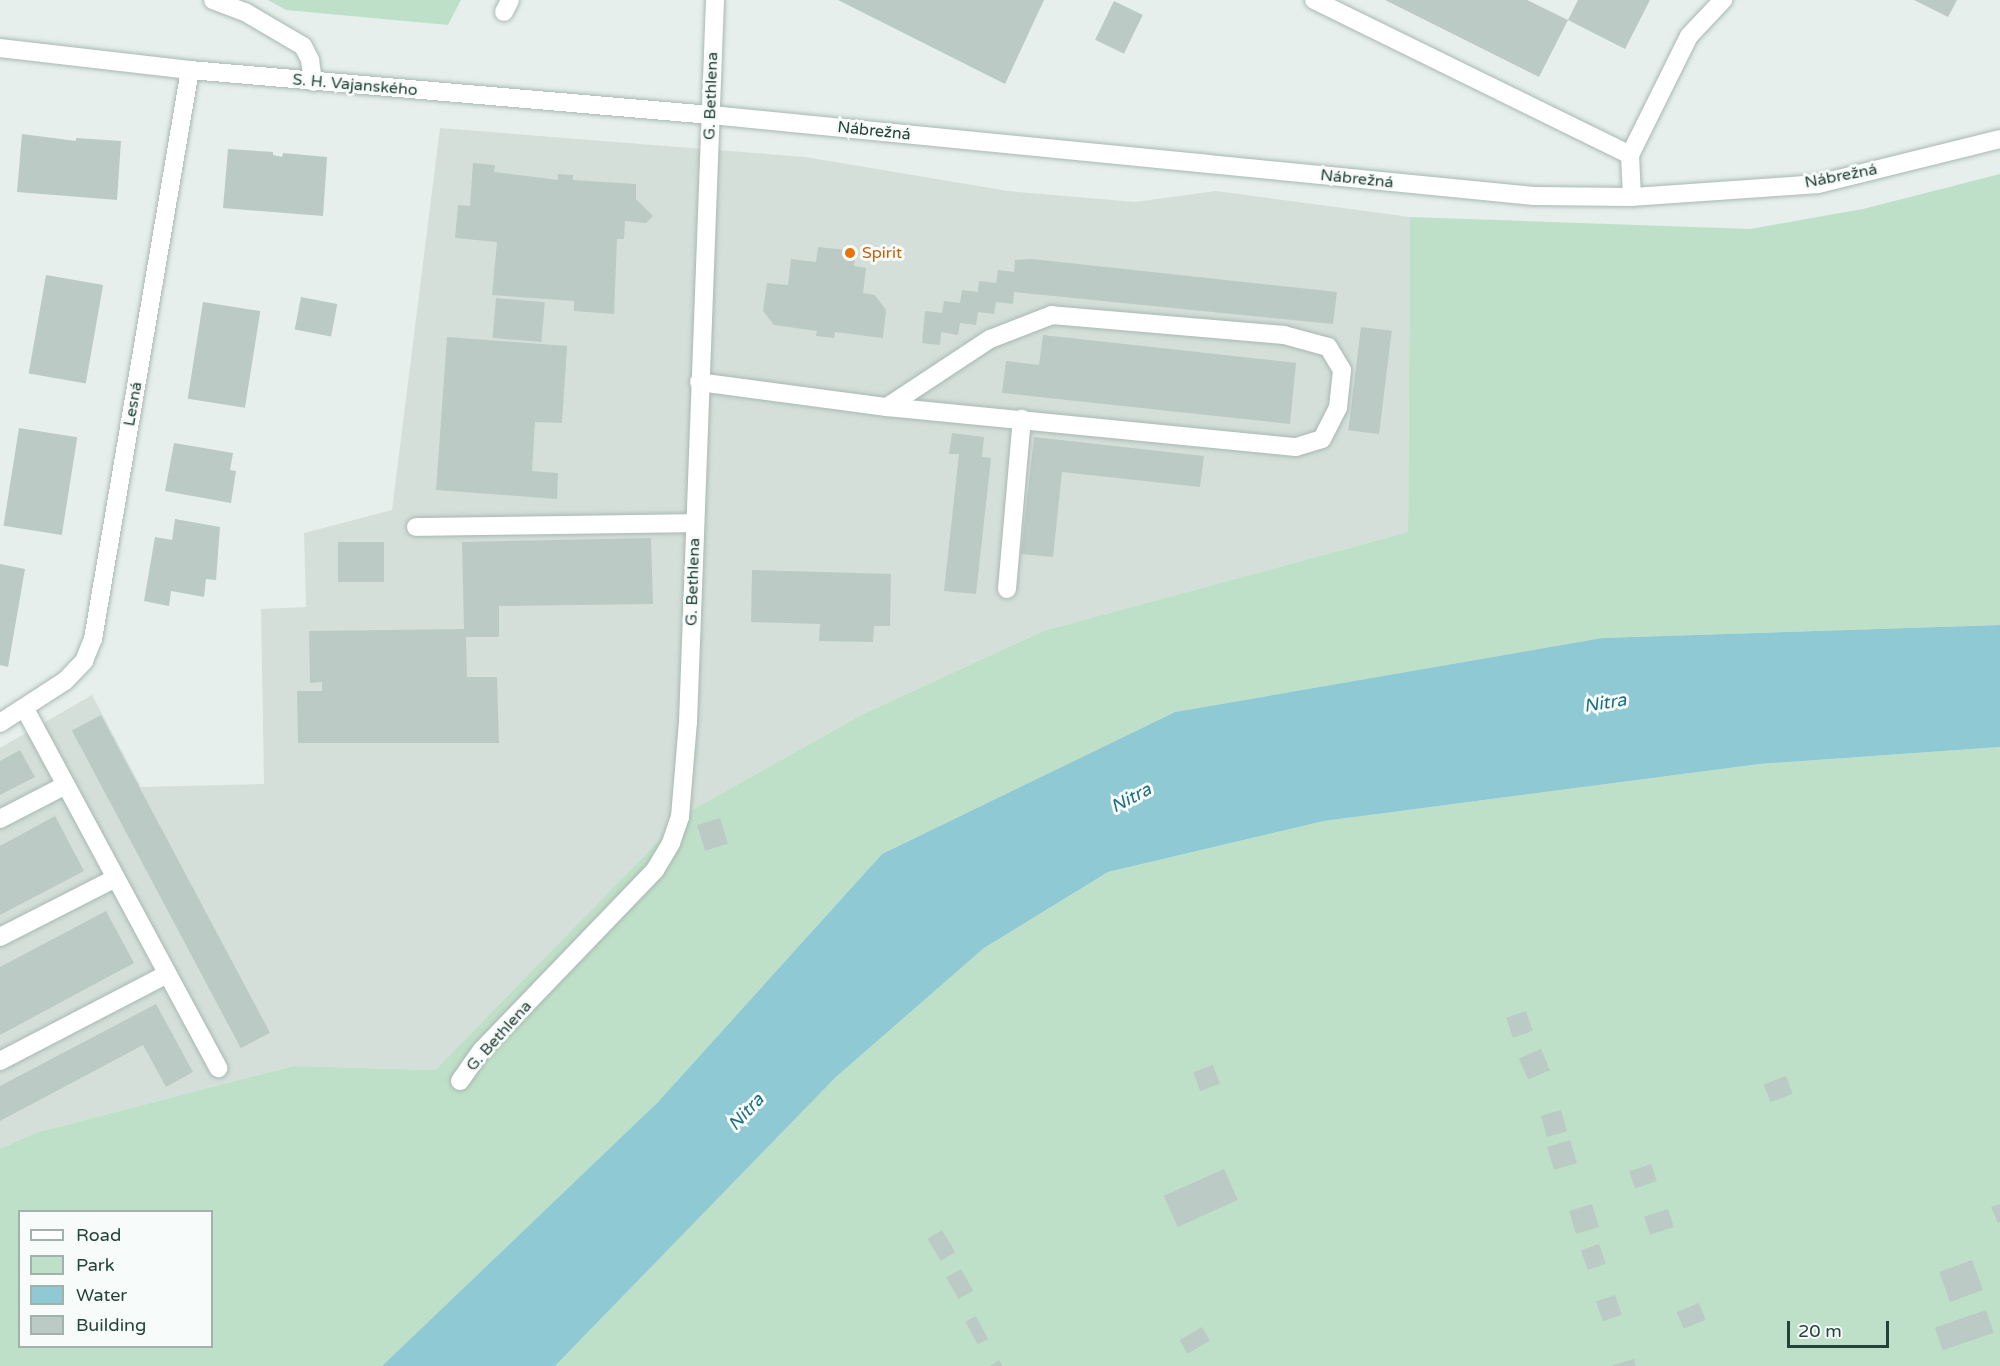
<!DOCTYPE html>
<meta charset="utf-8">
<style>
body{margin:0}
#map{position:relative;width:2000px;height:1366px;overflow:hidden;background:#e6efeb;font-family:"Varela Round",sans-serif}
div>[style]{position:absolute}
.built>*{inset:0;background:#d4dfda}
.green>*{inset:0;background:#bfe0c8}
.water>*{inset:0;background:#8ec9d4}
.building>*{inset:0;background:#bbcac4;transform-origin:0 0}
.roads{filter:drop-shadow(0 0 2px #a8b8b2) drop-shadow(0 0 2px #a8b8b2)}
.minor>*{height:18px;margin:-9px;padding:0 9px;transform-origin:9px;border-radius:9px;background:#fff}
.dots>*{width:16px;height:16px;translate:-50% -50%;box-sizing:border-box;border:3px solid #f7fbf9;border-radius:50%}
span{translate:-50% -50%;white-space:nowrap;text-align:center;line-height:1.15;-webkit-text-stroke:6px #f7fbf9;paint-order:stroke}
.street-label{font-size:16px;color:#24423a}
.food-label{font-size:16px;color:#c56008}
.left{translate:0 -50%;text-align:left}
.water-label{font-size:18px;color:#1c6f80;font-style:italic}
.legend{position:absolute;left:18px;top:1210px;width:195px;height:138px;box-sizing:border-box;background:#f7fbf9;border:2px solid #a3b1ad;margin:0;padding:8px 10px;list-style:none;font-size:18px;color:#24423a}
.legend li{display:flex;align-items:center;gap:12px;height:30px}
.legend b{width:30px;border:2px solid #a3b1ad}
.scale{position:absolute;left:1787px;top:1321px;width:102px;height:27px;box-sizing:border-box;border:3px solid #24423a;border-top:0;padding-left:8px;font-size:18px;line-height:21px;white-space:nowrap;color:#24423a;-webkit-text-stroke:4px #f7fbf9;paint-order:stroke}
</style>
<div id="map">
<div class="built">
<i style="clip-path:polygon(440px 128px,805px 157px,1008px 191px,1135px 202px,1216px 191px,1410px 217px,1408px 532px,1043px 631px,863px 714px,685px 814px,435px 1070px,293px 1066px,35px 1133px,0 1149px,0 748px,92px 695px,141px 787px,264px 784px,261px 609px,306px 607px,304px 533px,392px 510px)"></i>
</div>
<div class="green">
<i style="clip-path:polygon(268px 0,461px 0,448px 25px,286px 10px)"></i>
<i style="clip-path:polygon(evenodd,2000px 174px,2000px 625px,1602px 638px,1175px 712px,882px 854px,658px 1102px,382px 1366px,0 1366px,0 1149px,35px 1133px,293px 1066px,435px 1070px,685px 814px,863px 714px,1043px 631px,1408px 532px,1410px 217px,1750px 229px,1863px 209px,2000px 174px,20px 1212px,212px 1212px,212px 1346px,20px 1346px,20px 1212px)"></i>
<i style="clip-path:polygon(2000px 747px,2000px 1366px,555px 1366px,836px 1077px,984px 948px,1108px 872px,1324px 821px,1760px 764px)"></i>
</div>
<div class="water">
<i style="clip-path:polygon(2000px 625px,2000px 747px,1760px 764px,1324px 821px,1108px 872px,984px 948px,836px 1077px,555px 1366px,382px 1366px,658px 1102px,882px 854px,1175px 712px,1602px 638px)"></i>
</div>
<div class="building">
<i style="clip-path:polygon(838px 0,1044px 0,1005px 84px)"></i>
<i style="clip-path:polygon(1385px 0,1527px 0,1568px 20px,1539px 77px)"></i>
<i style="clip-path:polygon(1578px 0,1650px 0,1625px 49px,1568px 20px)"></i>
<i style="clip-path:polygon(1914px 0,1957px 0,1948px 17px)"></i>
<i style="left:1114px;top:1px;width:32px;height:43px;rotate:26deg"></i>
<i style="clip-path:polygon(22px 134px,76px 141px,76px 138px,121px 141px,117px 200px,17px 192px)"></i>
<i style="clip-path:polygon(228px 149px,273px 152px,273px 155px,282px 157px,283px 153px,327px 157px,323px 216px,223px 208px)"></i>
<i style="clip-path:polygon(473px 163px,495px 165px,494px 172px,558px 180px,558px 174px,573px 175px,573px 180px,636px 184px,636px 199px,653px 216px,646px 223px,625px 221px,624px 239px,617px 239px,614px 314px,574px 311px,574px 301px,492px 295px,497px 242px,455px 238px,458px 205px,470px 206px)"></i>
<i style="clip-path:polygon(818px 247px,856px 251px,854px 266px,866px 268px,863px 293px,875px 295px,886px 310px,883px 338px,835px 332px,834px 338px,816px 336px,817px 331px,774px 325px,763px 311px,767px 283px,788px 285px,791px 259px,816px 262px)"></i>
<i style="clip-path:polygon(1032px 259px,1337px 292px,1333px 324px,1014px 292px,1013px 304px,996px 302px,994px 314px,978px 312px,976px 325px,960px 323px,958px 335px,941px 332px,940px 345px,922px 343px,925px 311px,942px 313px,944px 301px,960px 303px,962px 290px,978px 292px,979px 281px,996px 283px,998px 270px,1014px 272px,1015px 260px)"></i>
<i style="left:46px;top:275px;width:58px;height:100px;rotate:10deg"></i>
<i style="left:301px;top:297px;width:37px;height:33px;rotate:11deg"></i>
<i style="left:496px;top:298px;width:49px;height:40px;rotate:5deg"></i>
<i style="left:203px;top:302px;width:58px;height:98px;rotate:9deg"></i>
<i style="left:1361px;top:327px;width:31px;height:104px;rotate:7deg"></i>
<i style="clip-path:polygon(1043px 335px,1296px 363px,1290px 424px,1002px 393px,1006px 361px,1039px 365px)"></i>
<i style="clip-path:polygon(447px 337px,567px 346px,562px 423px,535px 422px,532px 471px,558px 473px,557px 499px,436px 490px)"></i>
<i style="left:19px;top:428px;width:59px;height:99px;rotate:9deg"></i>
<i style="clip-path:polygon(952px 433px,984px 437px,982px 457px,991px 458px,976px 594px,944px 591px,959px 454px,949px 454px)"></i>
<i style="clip-path:polygon(1034px 437px,1204px 456px,1200px 487px,1062px 472px,1053px 557px,1021px 554px)"></i>
<i style="clip-path:polygon(174px 443px,233px 453px,230px 470px,236px 471px,231px 503px,165px 491px)"></i>
<i style="clip-path:polygon(175px 519px,220px 527px,216px 580px,206px 579px,204px 597px,171px 591px,169px 606px,144px 601px,155px 537px,172px 540px)"></i>
<i style="clip-path:polygon(651px 538px,653px 604px,499px 606px,499px 637px,466px 637px,467px 677px,497px 677px,499px 743px,298px 743px,297px 691px,322px 691px,322px 682px,310px 683px,309px 631px,464px 629px,462px 542px)"></i>
<i style="left:384px;top:542px;width:40px;height:46px;rotate:90deg"></i>
<i style="clip-path:polygon(0 564px,25px 569px,8px 667px,0 665px)"></i>
<i style="clip-path:polygon(752px 570px,891px 574px,890px 626px,874px 626px,873px 642px,819px 641px,820px 624px,751px 622px)"></i>
<i style="left:101px;top:715px;width:360px;height:33px;rotate:62deg"></i>
<i style="clip-path:polygon(20px 750px,35px 777px,0 795px,0 761px)"></i>
<i style="clip-path:polygon(55px 816px,84px 871px,0 915px,0 846px)"></i>
<i style="left:720px;top:818px;width:27px;height:24px;rotate:73deg"></i>
<i style="clip-path:polygon(106px 911px,134px 963px,0 1035px,0 967px)"></i>
<i style="clip-path:polygon(156px 1004px,193px 1072px,166px 1087px,143px 1045px,0 1121px,0 1086px)"></i>
<i style="left:1526px;top:1011px;width:21px;height:21px;rotate:71deg"></i>
<i style="left:1541px;top:1049px;width:23px;height:24px;rotate:67deg"></i>
<i style="left:1213px;top:1065px;width:20px;height:21px;rotate:70deg"></i>
<i style="left:1786px;top:1076px;width:19px;height:24px;rotate:69deg"></i>
<i style="left:1561px;top:1110px;width:22px;height:21px;rotate:74deg"></i>
<i style="left:1570px;top:1140px;width:24px;height:24px;rotate:73deg"></i>
<i style="left:1651px;top:1164px;width:18px;height:23px;rotate:71deg"></i>
<i style="left:1224px;top:1169px;width:34px;height:66px;rotate:66deg"></i>
<i style="left:1592px;top:1204px;width:24px;height:24px;rotate:73deg"></i>
<i style="clip-path:polygon(2000px 1204px,2000px 1222px,1998px 1223px,1991px 1207px)"></i>
<i style="left:1668px;top:1209px;width:19px;height:25px;rotate:72deg"></i>
<i style="left:942px;top:1230px;width:26px;height:17px;rotate:59deg"></i>
<i style="left:1599px;top:1244px;width:21px;height:19px;rotate:71deg"></i>
<i style="left:1972px;top:1260px;width:32px;height:35px;rotate:70deg"></i>
<i style="left:961px;top:1269px;width:25px;height:17px;rotate:61deg"></i>
<i style="left:1615px;top:1295px;width:21px;height:20px;rotate:71deg"></i>
<i style="left:1699px;top:1303px;width:18px;height:24px;rotate:68deg"></i>
<i style="left:1986px;top:1310px;width:24px;height:54px;rotate:71deg"></i>
<i style="left:976px;top:1316px;width:26px;height:12px;rotate:62deg"></i>
<i style="left:1202px;top:1327px;width:16px;height:26px;rotate:60deg"></i>
<i style="clip-path:polygon(1634px 1359px,1636px 1366px,1613px 1366px,1613px 1365px)"></i>
<i style="clip-path:polygon(999px 1360px,1003px 1366px,990px 1366px)"></i>
</div>
<div class="roads">
<div class="minor">
<i style="left:213px;top:0;width:34px;rotate:21deg"></i>
<i style="left:245px;top:12px;width:67px;rotate:30.4deg"></i>
<i style="left:303px;top:46px;width:16px;rotate:63deg"></i>
<i style="left:310px;top:60px;width:22px;rotate:82deg"></i>
<i style="left:1314px;top:0;width:352px;rotate:26.1deg"></i>
<i style="left:1630px;top:155px;width:42px;rotate:87.3deg"></i>
<i style="left:504px;top:12px;width:13px;rotate:-63deg"></i>
<i style="left:0;top:48px;width:191px;rotate:6.6deg"></i>
<i style="left:190px;top:70px;width:523px;rotate:4.94deg"></i>
<i style="left:711px;top:115px;width:827px;rotate:5.62deg"></i>
<i style="left:1534px;top:196px;width:98px;rotate:0.6deg"></i>
<i style="left:1632px;top:197px;width:186px;rotate:-4deg"></i>
<i style="left:1818px;top:184px;width:187px;rotate:-13.9deg"></i>
<i style="left:1630px;top:155px;width:133px;rotate:-63.6deg"></i>
<i style="left:1689px;top:36px;width:50px;rotate:-46.6deg"></i>
<i style="left:699px;top:382px;width:190px;rotate:7.6deg"></i>
<i style="left:887px;top:407px;width:411px;rotate:5.6deg"></i>
<i style="left:1296px;top:447px;width:27px;rotate:-17deg"></i>
<i style="left:1322px;top:439px;width:35px;rotate:-63deg"></i>
<i style="left:1338px;top:408px;width:38px;rotate:-84deg"></i>
<i style="left:1342px;top:370px;width:27px;rotate:-121deg"></i>
<i style="left:1328px;top:347px;width:46px;rotate:-164.7deg"></i>
<i style="left:1284px;top:335px;width:233px;rotate:-175.1deg"></i>
<i style="left:1052px;top:315px;width:66px;rotate:158.8deg"></i>
<i style="left:990px;top:339px;width:123px;rotate:146.6deg"></i>
<i style="left:416px;top:527px;width:278px;rotate:-0.8deg"></i>
<i style="left:1007px;top:589px;width:171px;rotate:-85deg"></i>
<i style="left:25px;top:709px;width:408px;rotate:61.7deg"></i>
<i style="left:0;top:723px;width:77px;rotate:-32.9deg"></i>
<i style="left:65px;top:681px;width:28px;rotate:-46deg"></i>
<i style="left:84px;top:661px;width:24px;rotate:-68deg"></i>
<i style="left:93px;top:639px;width:577px;rotate:-80.33deg"></i>
<i style="left:0;top:819px;width:74px;rotate:-27.3deg"></i>
<i style="left:0;top:937px;width:130px;rotate:-27deg"></i>
<i style="left:0;top:1061px;width:188px;rotate:-27.5deg"></i>
<i style="left:460px;top:1081px;width:38px;rotate:-55deg"></i>
<i style="left:482px;top:1050px;width:250px;rotate:-46.1deg"></i>
<i style="left:655px;top:870px;width:31px;rotate:-59deg"></i>
<i style="left:671px;top:843px;width:28px;rotate:-71deg"></i>
<i style="left:680px;top:817px;width:95px;rotate:-85.2deg"></i>
<i style="left:688px;top:722px;width:723px;rotate:-87.86deg"></i>
</div>
</div>
<div class="dots">
<i style="left:850px;top:253px;background:#e8710a"></i>
</div>
<div class="street-label">
<span style="left:355px;top:85px;rotate:5deg">S. H. Vajanského</span>
<span style="left:711px;top:96px;rotate:-88deg">G. Bethlena</span>
<span style="left:874px;top:131px;rotate:6deg">Nábrežná</span>
<span style="left:1841px;top:176px;rotate:-11deg">Nábrežná</span>
<span style="left:1357px;top:179px;rotate:6deg">Nábrežná</span>
<span style="left:133px;top:404px;rotate:-80deg">Lesná</span>
<span style="left:693px;top:582px;rotate:-88deg">G. Bethlena</span>
<span style="left:499px;top:1036px;rotate:-48deg">G. Bethlena</span>
</div>
<div class="food-label">
<span class="left" style="left:862px;top:253px">Spirit</span>
</div>
<div class="water-label">
<span style="left:1605px;top:703px;rotate:-9deg">Nitra</span>
<span style="left:1131px;top:798px;rotate:-28deg">Nitra</span>
<span style="left:746px;top:1112px;rotate:-47deg">Nitra</span>
</div>
<ul class="legend">
<li><b style="height:8px;background:#fff"></b>Road</li>
<li><b style="height:16px;background:#bfe0c8"></b>Park</li>
<li><b style="height:16px;background:#8ec9d4"></b>Water</li>
<li><b style="height:16px;background:#bbcac4"></b>Building</li>
</ul>
<div class="scale">20 m</div>
</div>
